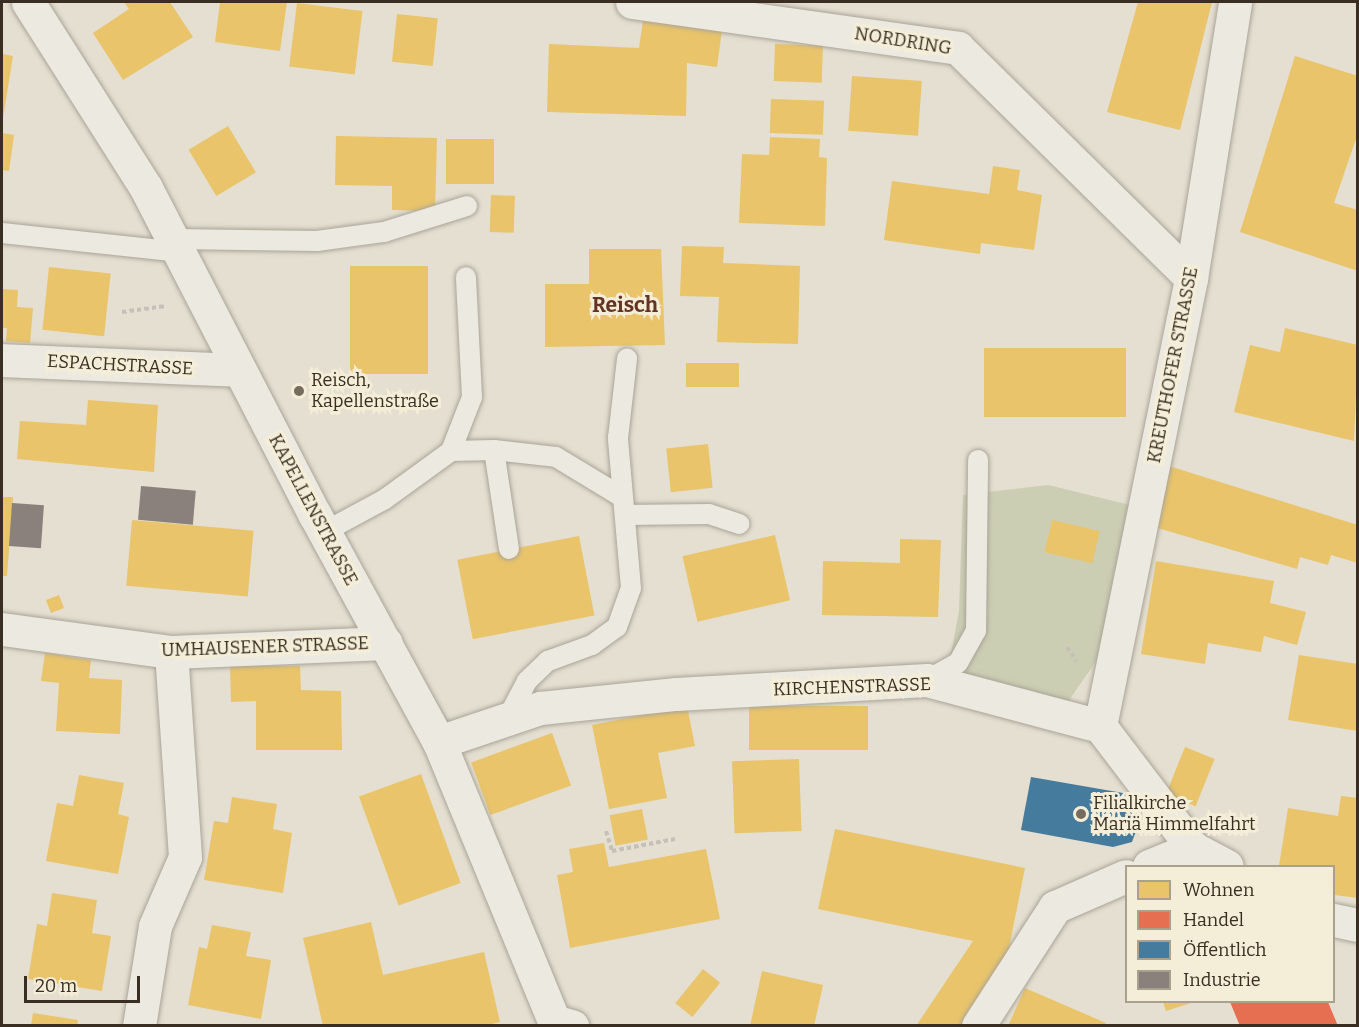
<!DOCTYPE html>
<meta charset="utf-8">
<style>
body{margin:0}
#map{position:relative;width:1359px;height:1027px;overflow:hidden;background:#e4dfd0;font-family:Bitter,serif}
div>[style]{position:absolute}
.cemetery>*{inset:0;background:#ccceb3}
.homes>*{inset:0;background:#e9c46a;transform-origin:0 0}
.shops>*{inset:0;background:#e76f51}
.public>*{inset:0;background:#457b9d}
.industry>*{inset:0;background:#8a817c;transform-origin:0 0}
.path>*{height:4px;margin-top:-2px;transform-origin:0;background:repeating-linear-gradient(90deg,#c5c0b8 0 4.5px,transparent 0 7.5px)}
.roads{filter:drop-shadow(0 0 2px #aaa498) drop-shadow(0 0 2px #aaa498)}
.lane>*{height:20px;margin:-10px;padding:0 10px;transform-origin:10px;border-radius:10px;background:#ece9e1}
.street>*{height:33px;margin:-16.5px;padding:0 16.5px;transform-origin:16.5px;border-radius:16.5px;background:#ece9e1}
.dots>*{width:16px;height:16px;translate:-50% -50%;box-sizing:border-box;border:3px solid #f4edd7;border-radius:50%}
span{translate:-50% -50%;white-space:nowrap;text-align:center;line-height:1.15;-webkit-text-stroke:6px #f4edd7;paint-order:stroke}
.street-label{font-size:18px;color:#392e21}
.poi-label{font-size:18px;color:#392e21}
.left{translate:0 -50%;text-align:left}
.quarter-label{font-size:21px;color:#633323;font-weight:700}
.frame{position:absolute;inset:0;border:3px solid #392e21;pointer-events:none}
.legend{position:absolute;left:1125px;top:865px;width:210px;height:138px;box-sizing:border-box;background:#f4edd7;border:2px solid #a9a18e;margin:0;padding:8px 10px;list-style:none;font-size:18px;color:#392e21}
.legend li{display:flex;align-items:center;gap:12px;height:30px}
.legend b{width:30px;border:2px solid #a9a18e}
.scale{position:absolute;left:24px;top:976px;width:116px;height:27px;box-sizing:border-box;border:3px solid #392e21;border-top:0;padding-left:8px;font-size:18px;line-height:21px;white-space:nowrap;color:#392e21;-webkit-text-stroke:4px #f4edd7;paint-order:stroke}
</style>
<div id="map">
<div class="cemetery">
<i style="clip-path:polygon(1048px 485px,1130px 505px,1099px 657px,1065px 706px,967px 678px,951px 653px,959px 611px,963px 495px)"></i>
</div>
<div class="homes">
<i style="clip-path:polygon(124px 2px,170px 2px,193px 37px,123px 80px,93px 33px,129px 9px)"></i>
<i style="clip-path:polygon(220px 2px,287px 2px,280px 51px,215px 42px)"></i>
<i style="clip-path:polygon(1138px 2px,1212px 2px,1180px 130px,1107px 112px)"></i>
<i style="left:297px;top:3px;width:66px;height:64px;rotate:7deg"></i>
<i style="left:397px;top:14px;width:41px;height:48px;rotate:6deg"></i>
<i style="clip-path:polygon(643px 20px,722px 30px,717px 67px,687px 63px,686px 116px,547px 112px,549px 44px,639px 48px)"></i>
<i style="left:775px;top:44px;width:48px;height:37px;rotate:2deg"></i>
<i style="clip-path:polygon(2px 54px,13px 56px,3px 118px,2px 117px)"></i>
<i style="clip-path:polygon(1295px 56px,1358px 76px,1358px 133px,1334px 203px,1358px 210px,1358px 271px,1240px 232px)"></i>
<i style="left:852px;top:76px;width:70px;height:55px;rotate:4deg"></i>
<i style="left:771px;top:99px;width:53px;height:34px;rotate:2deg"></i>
<i style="left:228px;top:126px;width:54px;height:46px;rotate:59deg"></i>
<i style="clip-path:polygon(2px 133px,14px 135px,9px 171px,2px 170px)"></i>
<i style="clip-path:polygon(336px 136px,437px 138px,435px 211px,392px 210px,392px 186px,335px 185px)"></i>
<i style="clip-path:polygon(770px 137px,820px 139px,819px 157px,827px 158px,825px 226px,739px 223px,742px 154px,769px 155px)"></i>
<i style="left:446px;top:139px;width:48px;height:45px"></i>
<i style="clip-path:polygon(993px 166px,1020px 170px,1017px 190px,1042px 195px,1034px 250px,981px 243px,980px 254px,884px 240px,892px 181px,989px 194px)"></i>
<i style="left:491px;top:195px;width:24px;height:37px;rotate:2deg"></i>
<i style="clip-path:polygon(682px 246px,724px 247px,723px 263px,800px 266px,798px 344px,717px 342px,719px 297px,680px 296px)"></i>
<i style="clip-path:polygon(589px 249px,661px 249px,665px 345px,545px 347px,545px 284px,589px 284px)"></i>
<i style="left:350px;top:266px;width:78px;height:108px"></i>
<i style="left:49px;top:267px;width:62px;height:63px;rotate:6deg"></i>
<i style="clip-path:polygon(2px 289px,18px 290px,17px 307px,33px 308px,30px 343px,6px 341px,7px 328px,2px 328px)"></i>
<i style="clip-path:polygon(1285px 328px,1358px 345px,1354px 441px,1234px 412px,1250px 345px,1280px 352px)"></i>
<i style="left:984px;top:348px;width:142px;height:69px"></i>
<i style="left:739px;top:363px;width:24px;height:53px;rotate:90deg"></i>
<i style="clip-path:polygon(88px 400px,158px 405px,154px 472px,17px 459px,20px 421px,86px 425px)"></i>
<i style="left:708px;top:444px;width:44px;height:42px;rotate:84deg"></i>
<i style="clip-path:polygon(1169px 466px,1358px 525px,1358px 563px,1331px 555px,1328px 565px,1300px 557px,1297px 569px,1151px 526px)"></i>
<i style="clip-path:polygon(2px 497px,13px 497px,7px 576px,2px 576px)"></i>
<i style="left:132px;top:520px;width:122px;height:66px;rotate:5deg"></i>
<i style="left:1052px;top:520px;width:49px;height:33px;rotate:13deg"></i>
<i style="left:775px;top:535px;width:67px;height:95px;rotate:77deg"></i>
<i style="left:579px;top:536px;width:81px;height:124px;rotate:79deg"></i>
<i style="clip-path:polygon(900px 539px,941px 540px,938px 617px,822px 615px,823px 561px,900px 563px)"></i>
<i style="clip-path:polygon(1156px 561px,1274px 581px,1270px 603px,1306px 612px,1297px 645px,1264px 636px,1261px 652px,1208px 643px,1205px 664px,1141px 654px)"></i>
<i style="left:59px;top:595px;width:14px;height:14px;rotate:69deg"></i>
<i style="clip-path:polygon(45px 653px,91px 660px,89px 678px,122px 680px,120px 734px,56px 731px,59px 683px,41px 681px)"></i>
<i style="clip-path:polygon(1299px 655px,1358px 664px,1358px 731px,1288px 720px)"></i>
<i style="clip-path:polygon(230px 666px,300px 666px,301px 690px,341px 691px,342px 750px,256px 750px,256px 701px,231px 702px)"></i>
<i style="clip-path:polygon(687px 706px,695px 746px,658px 753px,667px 798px,609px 809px,592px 725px)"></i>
<i style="left:749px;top:706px;width:119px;height:44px"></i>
<i style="left:552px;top:733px;width:56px;height:86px;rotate:70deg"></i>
<i style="left:1185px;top:747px;width:32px;height:51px;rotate:22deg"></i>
<i style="left:799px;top:759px;width:72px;height:67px;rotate:88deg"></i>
<i style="left:421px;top:774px;width:116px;height:66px;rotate:70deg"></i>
<i style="clip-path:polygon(79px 775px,124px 783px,118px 814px,129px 817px,118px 874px,46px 861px,57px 803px,73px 806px)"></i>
<i style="clip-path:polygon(1341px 796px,1358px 798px,1358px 898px,1334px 895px,1334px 866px,1279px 866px,1288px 808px,1338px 816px)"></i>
<i style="clip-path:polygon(232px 797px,277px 804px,273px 829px,292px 833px,283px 893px,204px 880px,214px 821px,228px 823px)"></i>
<i style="left:642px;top:809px;width:31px;height:33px;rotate:79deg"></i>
<i style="clip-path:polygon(835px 829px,1025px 868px,1009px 948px,1015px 951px,966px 1026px,916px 1026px,973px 941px,818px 909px)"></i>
<i style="clip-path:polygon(604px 843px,609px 867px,706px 849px,720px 919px,570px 948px,557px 875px,573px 872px,569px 849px)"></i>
<i style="clip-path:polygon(52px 893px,97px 900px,92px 933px,111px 936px,102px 991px,28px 979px,37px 924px,47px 926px)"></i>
<i style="clip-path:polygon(371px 922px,383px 975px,484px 952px,500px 1022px,484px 1026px,323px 1026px,303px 938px)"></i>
<i style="clip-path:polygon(212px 925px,251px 932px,246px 956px,271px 960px,261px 1019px,188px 1005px,199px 947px,207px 949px)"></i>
<i style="left:703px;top:969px;width:22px;height:44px;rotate:39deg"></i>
<i style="clip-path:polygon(762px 971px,823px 985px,814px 1026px,750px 1026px)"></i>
<i style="clip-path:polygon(1025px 988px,1106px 1023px,1105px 1026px,1008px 1026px)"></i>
<i style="clip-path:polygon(1163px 1002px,1194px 1002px,1166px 1011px)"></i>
<i style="clip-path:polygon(33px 1013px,78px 1020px,77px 1026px,31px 1026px)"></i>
</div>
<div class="shops">
<i style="clip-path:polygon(1230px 1002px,1328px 1002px,1338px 1026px,1240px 1026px)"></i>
</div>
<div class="public">
<i style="clip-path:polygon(1031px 777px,1123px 793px,1136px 806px,1139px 823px,1132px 842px,1113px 847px,1021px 830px)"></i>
</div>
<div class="industry">
<i style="left:141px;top:486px;width:55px;height:34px;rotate:5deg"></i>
<i style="left:12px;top:503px;width:32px;height:43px;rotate:4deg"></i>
</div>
<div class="path">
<i style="left:122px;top:312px;width:44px;rotate:-7.8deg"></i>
<i style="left:1067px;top:647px;width:17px;rotate:57deg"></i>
<i style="left:606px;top:831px;width:21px;rotate:73deg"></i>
<i style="left:612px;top:851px;width:64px;rotate:-10.8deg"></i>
</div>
<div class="roads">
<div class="lane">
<i style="left:2px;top:233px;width:178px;rotate:6.1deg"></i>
<i style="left:172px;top:239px;width:145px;rotate:0.8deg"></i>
<i style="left:317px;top:241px;width:68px;rotate:-7.7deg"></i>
<i style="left:384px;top:232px;width:87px;rotate:-17.4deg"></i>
<i style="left:494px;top:450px;width:100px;rotate:81.4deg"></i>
<i style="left:451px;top:451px;width:43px;rotate:-1.3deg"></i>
<i style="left:494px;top:450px;width:62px;rotate:6.4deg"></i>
<i style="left:556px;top:457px;width:77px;rotate:31.2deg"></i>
<i style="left:625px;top:515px;width:84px;rotate:-0.7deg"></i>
<i style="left:709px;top:514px;width:32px;rotate:18deg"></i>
<i style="left:324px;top:532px;width:69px;rotate:-28.4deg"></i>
<i style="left:385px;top:499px;width:82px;rotate:-36deg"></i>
<i style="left:451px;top:451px;width:58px;rotate:-68.7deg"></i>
<i style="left:472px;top:397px;width:120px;rotate:-92.9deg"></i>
<i style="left:927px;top:680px;width:35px;rotate:-29deg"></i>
<i style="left:958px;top:663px;width:37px;rotate:-61deg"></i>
<i style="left:976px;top:631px;width:171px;rotate:-89.3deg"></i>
<i style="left:507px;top:719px;width:43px;rotate:-62.2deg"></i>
<i style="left:527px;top:681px;width:29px;rotate:-44deg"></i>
<i style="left:548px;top:661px;width:47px;rotate:-20deg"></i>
<i style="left:592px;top:645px;width:31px;rotate:-36deg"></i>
<i style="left:617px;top:627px;width:41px;rotate:-70.3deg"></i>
<i style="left:631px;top:588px;width:151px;rotate:-95deg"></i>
<i style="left:618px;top:438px;width:80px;rotate:-83.5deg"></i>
</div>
<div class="street">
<i style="left:28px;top:2px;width:220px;rotate:57.6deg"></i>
<i style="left:146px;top:188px;width:368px;rotate:62.7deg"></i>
<i style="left:315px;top:515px;width:259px;rotate:61.4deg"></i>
<i style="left:439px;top:742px;width:302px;rotate:67.6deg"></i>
<i style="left:554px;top:1021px;width:19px;rotate:16deg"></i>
<i style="left:632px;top:2px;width:329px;rotate:8deg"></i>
<i style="left:958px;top:48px;width:327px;rotate:44.6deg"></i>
<i style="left:2px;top:360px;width:237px;rotate:2.4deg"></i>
<i style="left:2px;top:629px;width:171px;rotate:7.8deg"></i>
<i style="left:171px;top:652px;width:215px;rotate:-2.4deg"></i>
<i style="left:1100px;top:726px;width:457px;rotate:-78.5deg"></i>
<i style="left:1191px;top:278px;width:279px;rotate:-80.9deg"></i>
<i style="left:439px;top:742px;width:107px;rotate:-18.6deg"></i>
<i style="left:540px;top:708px;width:137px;rotate:-5.9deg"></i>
<i style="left:676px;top:694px;width:251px;rotate:-3.2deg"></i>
<i style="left:927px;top:680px;width:179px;rotate:14.9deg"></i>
<i style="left:1100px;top:726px;width:153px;rotate:52.7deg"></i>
<i style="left:1193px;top:848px;width:38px;rotate:28deg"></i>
<i style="left:1149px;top:866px;width:48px;rotate:-22.2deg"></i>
<i style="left:1334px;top:920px;width:25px;rotate:12deg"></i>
<i style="left:139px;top:1026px;width:101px;rotate:-80.9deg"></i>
<i style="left:155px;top:926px;width:75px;rotate:-66.5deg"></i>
<i style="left:185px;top:857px;width:205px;rotate:-93.9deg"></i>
<i style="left:978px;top:1026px;width:142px;rotate:-57.1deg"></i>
<i style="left:1055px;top:907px;width:77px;rotate:-23.6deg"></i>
</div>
</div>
<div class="dots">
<i style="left:299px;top:391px;background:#756c5e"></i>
<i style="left:1081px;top:814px;background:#756c5e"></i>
</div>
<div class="street-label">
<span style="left:903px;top:41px;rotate:9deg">NORDRING</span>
<span style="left:120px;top:365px;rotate:3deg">ESPACHSTRASSE</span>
<span style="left:1173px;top:365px;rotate:-79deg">KREUTHOFER STRASSE</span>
<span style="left:313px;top:510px;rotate:62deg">KAPELLENSTRASSE</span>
<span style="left:265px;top:647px;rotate:-2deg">UMHAUSENER STRASSE</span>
<span style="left:852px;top:687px;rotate:-2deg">KIRCHENSTRASSE</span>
</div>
<div class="poi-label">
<span class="left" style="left:311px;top:391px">Reisch,<br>Kapellenstraße</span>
<span class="left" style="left:1093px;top:814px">Filialkirche<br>Mariä Himmelfahrt</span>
</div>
<div class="quarter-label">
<span style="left:625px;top:305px">Reisch</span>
</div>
<div class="frame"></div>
<ul class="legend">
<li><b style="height:16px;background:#e9c46a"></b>Wohnen</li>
<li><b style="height:16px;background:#e76f51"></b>Handel</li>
<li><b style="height:16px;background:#457b9d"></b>Öffentlich</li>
<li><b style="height:16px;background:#8a817c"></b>Industrie</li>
</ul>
<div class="scale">20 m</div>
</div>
